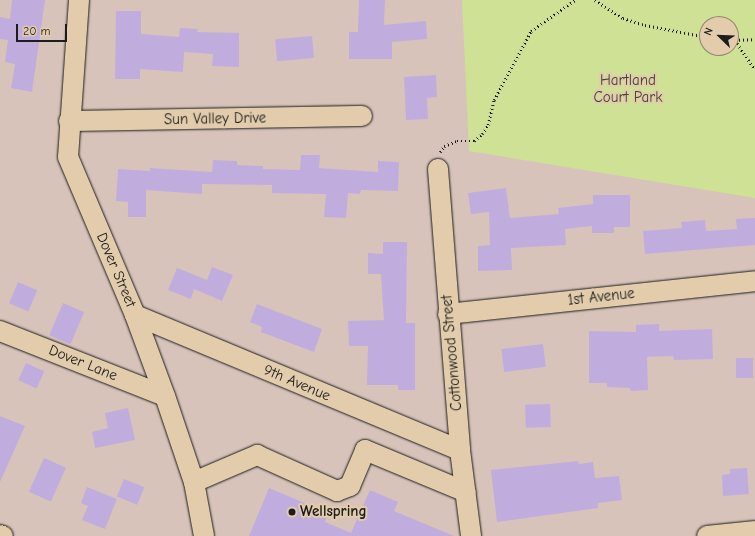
<!DOCTYPE html>
<style>
body{margin:0}
#map{position:relative;width:755px;height:536px;overflow:hidden;background:#d8c3ba;font-family:"Comic Neue",sans-serif}
div>[style]{position:absolute}
.green>*{inset:0;background:#cfe195}
.building>*{inset:0;background:#c0addd;transform-origin:0 0}
.path>*{height:2.5px;margin-top:-1.25px;transform-origin:0;background:repeating-linear-gradient(90deg,#1c1c1c 0 1px,transparent 0 4px)}
.roads{filter:drop-shadow(0 0 1px #1c1c1c) drop-shadow(0 0 1px #1c1c1c)}
.minor>*{height:20px;margin:-10px;padding:0 10px;transform-origin:10px;border-radius:10px;background:#e2ccab}
.dots>*{width:11px;height:11px;translate:-50% -50%;box-sizing:border-box;border:2px solid #e2ccab;border-radius:50%}
span{translate:-50% -50%;white-space:nowrap;text-align:center;line-height:1.15;-webkit-text-stroke:4px #e2ccab;paint-order:stroke}
.park-label{font-size:15px;color:#404334}
.street-label{font-size:15px;color:#1c1c1c}
.poi-label{font-size:15px;color:#1c1c1c;font-weight:700}
.left{translate:0 -50%;text-align:left}
.north{position:absolute;left:699px;top:16px;width:40px;height:40px;box-sizing:border-box;background:#e2ccab;border:1px solid #938672;border-radius:50%;rotate:293deg;font-size:11px;font-weight:700;line-height:16px;text-align:center;color:#1c1c1c}
.north::after{content:'';display:block;margin:auto;width:14px;height:18px;background:#1c1c1c;clip-path:polygon(50% 0,100% 100%,50% 72%,0 100%)}
.scale{position:absolute;left:16px;top:24px;width:51px;height:18px;box-sizing:border-box;border:2px solid #1c1c1c;border-top:0;padding-left:5px;font-size:12px;line-height:14px;white-space:nowrap;color:#1c1c1c;-webkit-text-stroke:3px #e2ccab;paint-order:stroke}
</style>
<div id="map">
<div class="green">
<i style="clip-path:polygon(evenodd,462px 0,755px 0,755px 198px,469px 151px,462px 0,707px 24px,731px 24px,731px 48px,707px 48px,707px 24px)"></i>
</div>
<div class="building">
<i style="clip-path:polygon(12px 0,45px 0,32px 92px,11px 88px,15px 64px,5px 62px,8px 40px,0 39px,0 17px,10px 19px)"></i>
<i style="clip-path:polygon(359px 0,385px 0,384px 25px,426px 21px,427px 39px,392px 42px,392px 59px,349px 59px,349px 32px,358px 32px)"></i>
<i style="clip-path:polygon(116px 11px,141px 11px,141px 34px,179px 37px,180px 28px,198px 29px,197px 32px,239px 33px,239px 67px,212px 66px,213px 54px,184px 52px,183px 72px,140px 69px,140px 79px,115px 79px)"></i>
<i style="left:312px;top:36px;width:22px;height:37px;rotate:85deg"></i>
<i style="clip-path:polygon(436px 75px,437px 97px,427px 98px,428px 119px,406px 120px,404px 77px)"></i>
<i style="clip-path:polygon(301px 155px,320px 155px,319px 168px,378px 172px,378px 161px,399px 162px,398px 191px,361px 190px,360px 194px,348px 193px,346px 218px,324px 217px,326px 194px,272px 193px,272px 185px,202px 184px,202px 194px,146px 190px,146px 217px,128px 217px,128px 202px,116px 201px,118px 169px,150px 171px,150px 168px,212px 172px,213px 160px,237px 161px,237px 165px,263px 166px,263px 169px,300px 170px)"></i>
<i style="clip-path:polygon(506px 188px,510px 218px,559px 214px,558px 208px,593px 204px,593px 195px,630px 195px,630px 227px,614px 227px,614px 233px,592px 233px,592px 226px,565px 229px,566px 245px,511px 248px,512px 270px,478px 271px,478px 246px,490px 245px,489px 212px,471px 214px,468px 193px)"></i>
<i style="clip-path:polygon(755px 218px,755px 245px,645px 254px,643px 231px,682px 228px,681px 222px,705px 220px,706px 231px,737px 229px,736px 219px)"></i>
<i style="clip-path:polygon(383px 242px,407px 242px,406px 323px,415px 323px,415px 390px,398px 390px,398px 385px,367px 385px,368px 346px,349px 346px,348px 321px,384px 320px,381px 274px,368px 274px,368px 253px,383px 254px)"></i>
<i style="clip-path:polygon(212px 267px,233px 275px,222px 301px,194px 289px,191px 299px,168px 290px,177px 268px,207px 280px)"></i>
<i style="left:18px;top:282px;width:21px;height:23px;rotate:23deg"></i>
<i style="left:63px;top:303px;width:23px;height:35px;rotate:23deg"></i>
<i style="clip-path:polygon(257px 304px,322px 329px,314px 352px,261px 332px,262px 327px,250px 322px)"></i>
<i style="clip-path:polygon(659px 324px,659px 331px,712px 329px,713px 359px,674px 360px,673px 356px,647px 357px,648px 390px,631px 391px,630px 388px,607px 387px,607px 383px,589px 383px,589px 331px,636px 332px,636px 325px)"></i>
<i style="left:543px;top:344px;width:23px;height:42px;rotate:83deg"></i>
<i style="left:736px;top:358px;width:17px;height:20px"></i>
<i style="left:26px;top:363px;width:20px;height:19px;rotate:24deg"></i>
<i style="left:550px;top:404px;width:23px;height:25px;rotate:88deg"></i>
<i style="clip-path:polygon(128px 408px,135px 440px,95px 448px,92px 432px,108px 428px,105px 413px)"></i>
<i style="clip-path:polygon(0 416px,25px 426px,0 482px)"></i>
<i style="left:44px;top:458px;width:24px;height:37px;rotate:24deg"></i>
<i style="clip-path:polygon(578px 461px,579px 464px,593px 462px,595px 478px,619px 476px,622px 500px,598px 503px,598px 508px,497px 522px,491px 470px)"></i>
<i style="clip-path:polygon(747px 468px,749px 494px,723px 496px,722px 475px,730px 474px,730px 469px)"></i>
<i style="left:124px;top:479px;width:22px;height:19px;rotate:22deg"></i>
<i style="clip-path:polygon(87px 487px,117px 499px,105px 529px,82px 520px,88px 506px,81px 503px)"></i>
<i style="clip-path:polygon(269px 488px,328px 513px,325px 522px,351px 533px,370px 490px,398px 502px,394px 511px,454px 536px,249px 536px)"></i>
</div>
<div class="path">
<i style="left:595px;top:0;width:33px;rotate:33deg"></i>
<i style="left:623px;top:18px;width:23px;rotate:18deg"></i>
<i style="left:645px;top:25px;width:63px;rotate:11deg"></i>
<i style="left:731px;top:40px;width:24px;rotate:-2deg"></i>
<i style="left:735px;top:40px;width:36px;rotate:56deg"></i>
<i style="left:440px;top:152px;width:7px;rotate:-56deg"></i>
<i style="left:444px;top:146px;width:14px;rotate:-21deg"></i>
<i style="left:457px;top:141px;width:17px"></i>
<i style="left:474px;top:141px;width:11px;rotate:-41deg"></i>
<i style="left:482px;top:134px;width:11px;rotate:-56deg"></i>
<i style="left:488px;top:125px;width:26px;rotate:-77deg"></i>
<i style="left:494px;top:100px;width:78px;rotate:-61.8deg"></i>
<i style="left:531px;top:31px;width:54px;rotate:-35.2deg"></i>
</div>
<div class="roads">
<div class="minor">
<i style="left:79px;top:0;width:157px;rotate:94deg"></i>
<i style="left:68px;top:157px;width:172px;rotate:67deg"></i>
<i style="left:135px;top:315px;width:86px;rotate:69.7deg"></i>
<i style="left:165px;top:396px;width:91px;rotate:71.4deg"></i>
<i style="left:194px;top:482px;width:55px;rotate:79.5deg"></i>
<i style="left:69px;top:121px;width:293px;rotate:-1deg"></i>
<i style="left:438px;top:169px;width:282px;rotate:85.5deg"></i>
<i style="left:460px;top:450px;width:87px;rotate:82.7deg"></i>
<i style="left:448px;top:314px;width:309px;rotate:-6.1deg"></i>
<i style="left:135px;top:315px;width:352px;rotate:22.6deg"></i>
<i style="left:0;top:331px;width:177px;rotate:21.5deg"></i>
<i style="left:194px;top:482px;width:69px;rotate:-23.2deg"></i>
<i style="left:257px;top:455px;width:88px;rotate:24.2deg"></i>
<i style="left:337px;top:491px;width:14px;rotate:-21deg"></i>
<i style="left:350px;top:486px;width:39px;rotate:-67deg"></i>
<i style="left:365px;top:450px;width:109px;rotate:22.6deg"></i>
<i style="left:0;top:535px;width:3px;rotate:18deg"></i>
<i style="left:707px;top:536px;width:48px;rotate:-5.9deg"></i>
</div>
</div>
<div class="dots">
<i style="left:292px;top:512px;background:#1c1c1c"></i>
</div>
<div class="park-label">
<span style="left:628px;top:89px">Hartland<br>Court Park</span>
</div>
<div class="street-label">
<span style="left:215px;top:119px;rotate:-1deg">Sun Valley Drive</span>
<span style="left:116px;top:270px;rotate:67deg">Dover Street</span>
<span style="left:601px;top:297px;rotate:-6deg">1st Avenue</span>
<span style="left:452px;top:353px;rotate:-95deg">Cottonwood Street</span>
<span style="left:83px;top:363px;rotate:22deg">Dover Lane</span>
<span style="left:297px;top:383px;rotate:23deg">9th Avenue</span>
</div>
<div class="poi-label">
<span class="left" style="left:300px;top:512px">Wellspring</span>
</div>
<div class="north">N</div>
<div class="scale">20 m</div>
</div>
